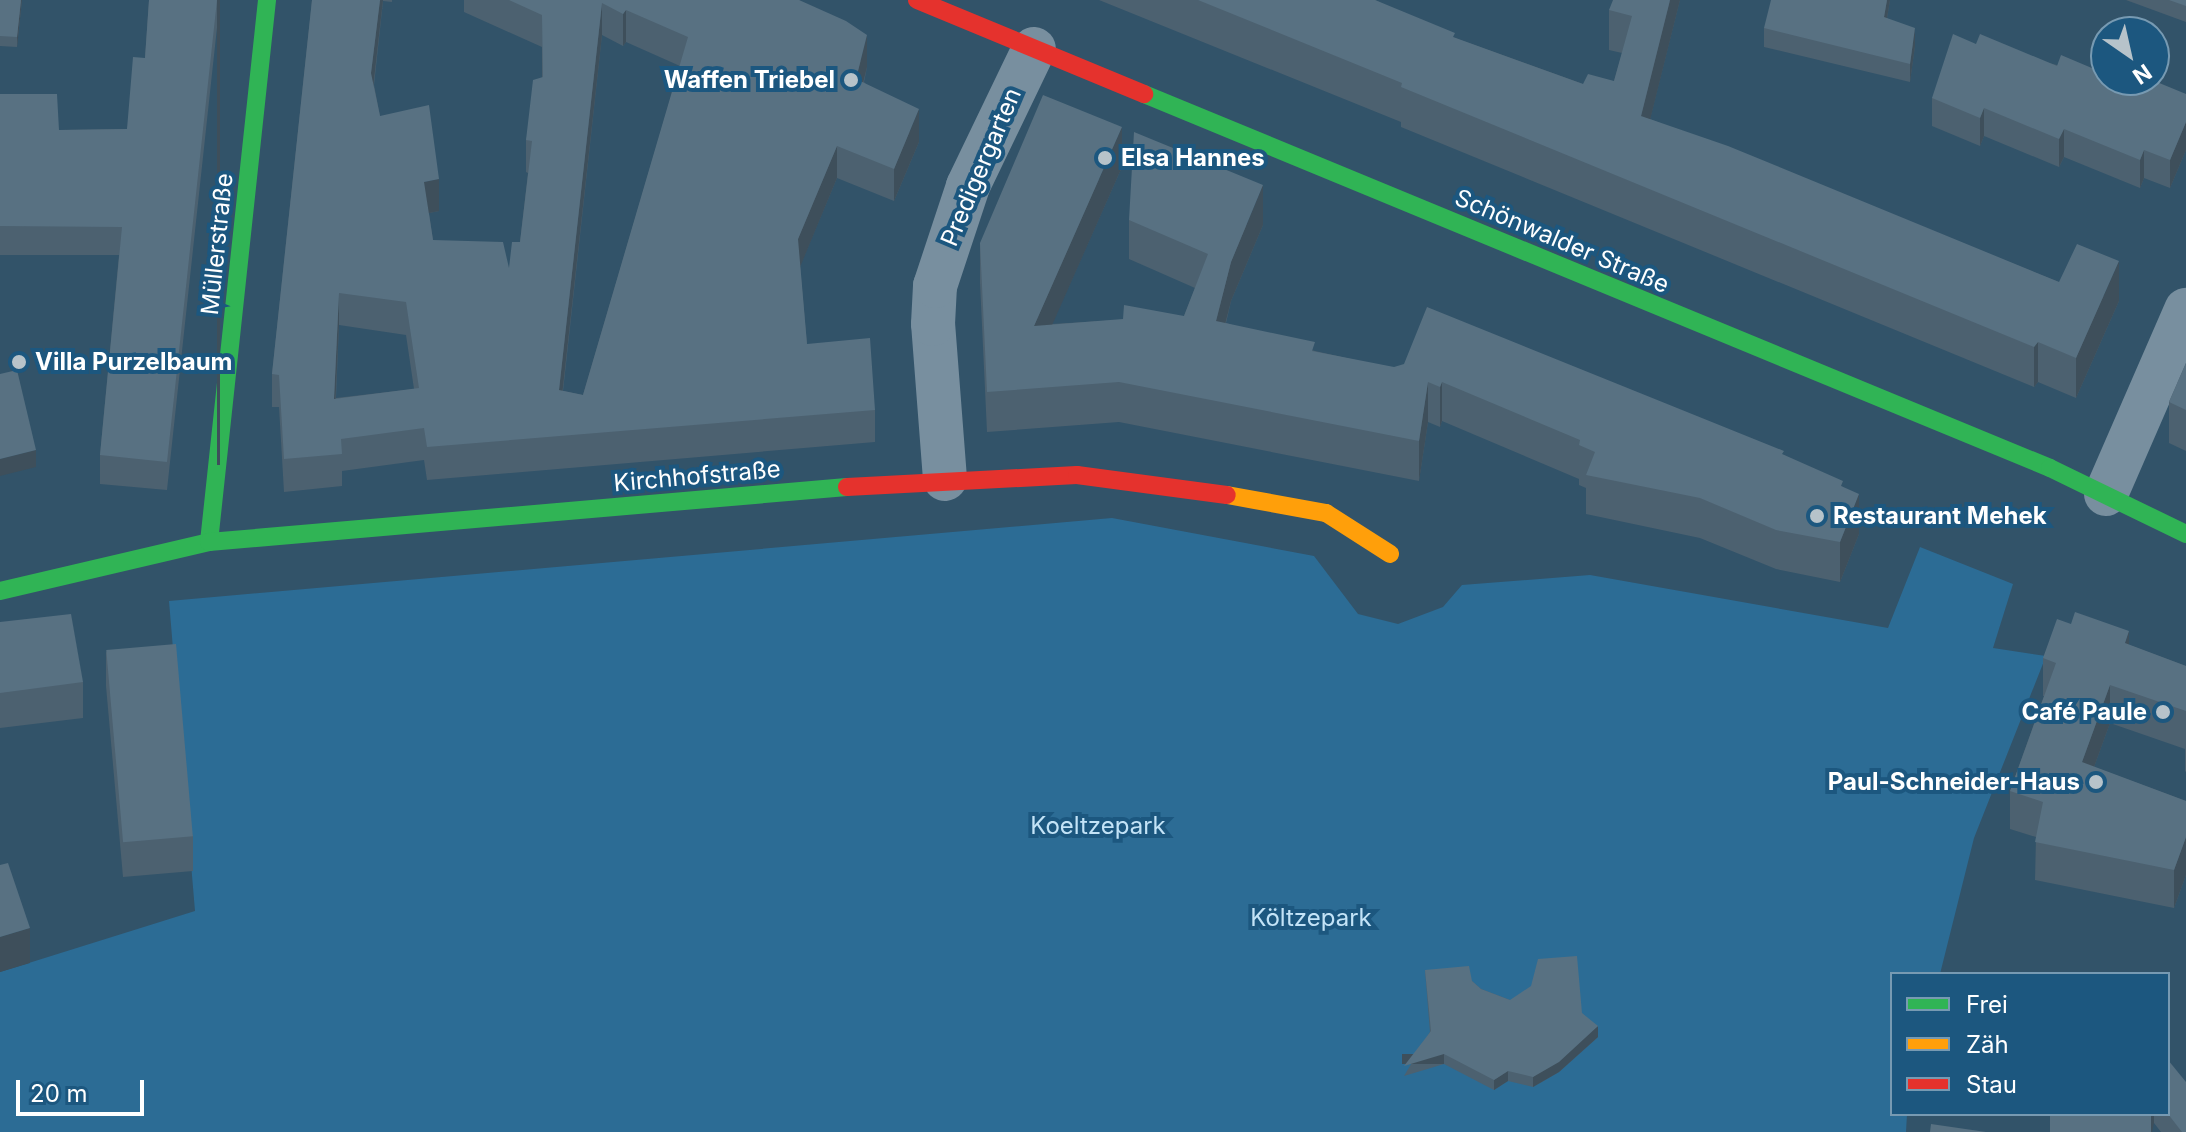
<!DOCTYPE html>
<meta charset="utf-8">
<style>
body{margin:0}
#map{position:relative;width:2186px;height:1132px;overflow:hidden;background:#325369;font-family:Inter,sans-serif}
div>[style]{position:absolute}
.green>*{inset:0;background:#2c6c95}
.street>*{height:44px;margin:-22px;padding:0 22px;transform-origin:22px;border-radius:22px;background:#788f9f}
.fast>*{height:18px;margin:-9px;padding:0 9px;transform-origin:9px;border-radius:9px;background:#30b455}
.slow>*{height:18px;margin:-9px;padding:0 9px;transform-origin:9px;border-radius:9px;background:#ff9f0a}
.jam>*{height:18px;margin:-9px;padding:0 9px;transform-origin:9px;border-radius:9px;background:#e5322d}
.wall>*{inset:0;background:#4c6170}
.shaded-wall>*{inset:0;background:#3e4f5b;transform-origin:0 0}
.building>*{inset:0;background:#587182;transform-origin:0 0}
.dots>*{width:22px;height:22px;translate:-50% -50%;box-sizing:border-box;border:4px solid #1c577f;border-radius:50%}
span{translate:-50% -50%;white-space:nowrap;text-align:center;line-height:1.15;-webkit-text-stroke:8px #1c577f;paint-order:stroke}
.poi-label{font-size:24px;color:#fff;font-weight:700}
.right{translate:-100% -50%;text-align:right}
.left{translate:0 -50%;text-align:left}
.street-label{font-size:24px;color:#fff}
.park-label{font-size:24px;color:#c3e3f7}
.legend{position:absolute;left:1890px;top:972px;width:280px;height:144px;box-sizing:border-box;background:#1c577f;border:2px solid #779ab2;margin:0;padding:10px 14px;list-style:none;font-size:24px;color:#fff}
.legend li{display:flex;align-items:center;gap:16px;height:40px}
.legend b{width:40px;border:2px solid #779ab2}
.north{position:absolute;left:2090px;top:16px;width:80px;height:80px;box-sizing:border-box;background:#1c577f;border:2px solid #779ab2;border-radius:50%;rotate:146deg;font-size:22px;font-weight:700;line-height:32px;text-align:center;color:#fff}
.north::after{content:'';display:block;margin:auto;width:28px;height:36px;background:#b7c3ca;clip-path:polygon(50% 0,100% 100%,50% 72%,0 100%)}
.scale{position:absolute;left:16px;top:1080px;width:128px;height:36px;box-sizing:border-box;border:4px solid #fff;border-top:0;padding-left:10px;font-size:24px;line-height:28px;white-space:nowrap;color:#fff;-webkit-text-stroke:6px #1c577f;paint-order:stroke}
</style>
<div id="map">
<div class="green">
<i style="clip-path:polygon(1112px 518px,1314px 556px,1358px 614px,1398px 624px,1443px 607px,1462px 585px,1590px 575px,1888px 628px,1920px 547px,2013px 584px,1993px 648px,2046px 656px,1974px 838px,1940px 974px,1892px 974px,1892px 1114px,1907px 1114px,1906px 1132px,0 1132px,0 972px,195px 911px,169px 601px)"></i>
</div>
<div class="street">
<i style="left:945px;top:479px;width:155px;rotate:-94.4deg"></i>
<i style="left:933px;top:324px;width:38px;rotate:-87deg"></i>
<i style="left:935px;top:286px;width:105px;rotate:-71.7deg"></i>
<i style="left:968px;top:186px;width:152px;rotate:-64.3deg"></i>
<i style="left:2106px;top:494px;width:201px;rotate:-66.5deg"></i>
</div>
<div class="fast">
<i style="left:1144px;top:94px;width:980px;rotate:22.43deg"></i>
<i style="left:2050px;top:468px;width:151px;rotate:25.9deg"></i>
<i style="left:209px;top:542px;width:545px;rotate:-83.89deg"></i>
<i style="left:0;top:591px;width:215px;rotate:-13.2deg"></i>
<i style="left:209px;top:542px;width:640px;rotate:-4.93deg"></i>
</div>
<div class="slow">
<i style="left:1227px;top:495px;width:101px;rotate:10.3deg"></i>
<i style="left:1326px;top:513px;width:76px;rotate:32.6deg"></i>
</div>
<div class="jam">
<i style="left:917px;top:0;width:246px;rotate:22.5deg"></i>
<i style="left:847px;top:487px;width:230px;rotate:-3deg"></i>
<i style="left:1077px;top:475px;width:151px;rotate:7.6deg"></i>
</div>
<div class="wall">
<i style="clip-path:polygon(0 0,22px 0,17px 47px,0 46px)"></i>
<i style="clip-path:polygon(149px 0,220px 0,167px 490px,100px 484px,100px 455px,119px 255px,0 255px,0 94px,59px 130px,127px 129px,145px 58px)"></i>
<i style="clip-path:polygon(evenodd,312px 0,392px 0,392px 2px,383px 1px,374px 85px,380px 116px,439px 211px,429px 213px,433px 240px,509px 268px,520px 242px,528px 173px,526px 172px,526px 140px,542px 77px,542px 47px,464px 12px,464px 0,799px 0,867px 67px,864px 82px,919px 142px,894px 201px,837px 178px,800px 266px,807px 344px,875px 410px,875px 442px,427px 480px,424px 460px,342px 471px,342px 486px,284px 492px,279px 407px,272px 407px,272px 374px,312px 0,602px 35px,623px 46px,626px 42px,680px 66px,583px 395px,563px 391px,602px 35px,312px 0,339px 325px,406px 335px,414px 389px,336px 398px,339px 325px)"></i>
<i style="clip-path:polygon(1099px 0,1375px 0,1455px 38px,1583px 84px,1614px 81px,1622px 53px,1609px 50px,1609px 10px,1680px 0,1650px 119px,2059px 282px,2119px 301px,2076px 398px,2038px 382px,2034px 387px,1401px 127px,1401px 122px)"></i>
<i style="clip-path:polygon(1890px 0,1887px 18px,1915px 46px,1910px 82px,1764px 47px,1764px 28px)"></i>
<i style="clip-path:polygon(2126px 0,2186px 0,2186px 22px)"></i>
<i style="clip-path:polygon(1976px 44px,2137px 86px,2186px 94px,2186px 150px,2170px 188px,2144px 178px,2140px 188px,2064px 157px,2059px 167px,1984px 136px,1980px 146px,1932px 126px,1932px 98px)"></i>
<i style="clip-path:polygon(1122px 167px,1052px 324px,1184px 316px,1195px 288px,1129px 259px,1129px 220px,1263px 225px,1231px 301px,1226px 323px,1315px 351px,1784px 455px,1843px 487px,1859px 534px,1840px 582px,1776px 569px,1700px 538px,1586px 514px,1586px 488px,1579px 485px,1579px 479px,1442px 421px,1440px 427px,1428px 422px,1419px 481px,1119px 422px,987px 432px,980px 283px,980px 243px)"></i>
<i style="clip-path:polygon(2186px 363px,2186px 451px,2169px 443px,2169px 402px)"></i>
<i style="clip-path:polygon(0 622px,83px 682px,83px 718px,0 728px)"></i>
<i style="clip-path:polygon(2129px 645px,2186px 666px,2186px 772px,2185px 771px,2185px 749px,2110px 723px,2094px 767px,2186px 801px,2186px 875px,2174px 908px,2035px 880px,2036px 837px,2010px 829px,2010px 791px,2044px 696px,2043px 696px,2043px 658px)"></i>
<i style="clip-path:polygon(106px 651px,193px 836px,193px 871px,123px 877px,106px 686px)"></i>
<i style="clip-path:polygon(1425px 970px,1472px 981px,1481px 989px,1510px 1000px,1582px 1013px,1598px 1037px,1559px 1072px,1533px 1087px,1508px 1081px,1494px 1090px,1444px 1064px,1404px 1076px,1430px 1032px)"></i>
<i style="clip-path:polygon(2050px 1114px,2168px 1114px,2186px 1132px,2161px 1132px,2154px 1123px)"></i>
</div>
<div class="shaded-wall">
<i style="clip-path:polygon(21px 0,22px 0,17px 47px,17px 37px)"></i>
<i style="left:217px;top:0;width:3px;height:465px"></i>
<i style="clip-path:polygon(380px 0,383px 0,371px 106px,371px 73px)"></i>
<i style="clip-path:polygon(1670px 0,1680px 0,1641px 156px,1641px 116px)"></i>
<i style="clip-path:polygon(1887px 0,1890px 0,1884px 36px,1884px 17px)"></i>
<i style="clip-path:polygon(602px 3px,602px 35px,559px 423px,559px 390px)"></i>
<i style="clip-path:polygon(626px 10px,626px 42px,623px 46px,623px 14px)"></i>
<i style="clip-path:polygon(1915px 28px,1915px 46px,1910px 82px,1910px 64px)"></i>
<i style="clip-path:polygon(867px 35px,867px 67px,856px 111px,856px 79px)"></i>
<i style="clip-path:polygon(1984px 108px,1984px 136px,1980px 146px,1980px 118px)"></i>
<i style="clip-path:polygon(919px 109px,919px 142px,894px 201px,894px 169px)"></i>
<i style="clip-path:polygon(2186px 122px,2186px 150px,2170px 188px,2170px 160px)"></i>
<i style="clip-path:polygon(1122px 127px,1122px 167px,1034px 366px,1034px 326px)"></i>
<i style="clip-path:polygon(2064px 129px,2064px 157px,2059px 167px,2059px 139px)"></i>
<i style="clip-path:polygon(837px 146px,837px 178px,798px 272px,798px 239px)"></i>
<i style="clip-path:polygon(2144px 150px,2144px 178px,2140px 188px,2140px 160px)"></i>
<i style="clip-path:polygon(439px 179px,439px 211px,424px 214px,424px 182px)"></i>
<i style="clip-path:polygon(1263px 185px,1263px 225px,1231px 301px,1216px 360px,1216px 321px,1231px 262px)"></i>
<i style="clip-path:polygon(2119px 261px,2119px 301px,2076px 398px,2076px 358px)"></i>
<i style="clip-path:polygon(339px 293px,339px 325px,334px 431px,334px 399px)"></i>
<i style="clip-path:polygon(2038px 342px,2038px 382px,2034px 387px,2034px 347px)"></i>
<i style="clip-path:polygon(1428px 382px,1428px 422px,1419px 481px,1419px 441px)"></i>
<i style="clip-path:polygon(1442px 382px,1442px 421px,1440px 427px,1440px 387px)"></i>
<i style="clip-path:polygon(36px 450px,36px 467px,0 476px,0 459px)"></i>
<i style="clip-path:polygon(1859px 494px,1859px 534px,1840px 582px,1840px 542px)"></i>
<i style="clip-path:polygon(2129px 631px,2129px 669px,2125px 643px)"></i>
<i style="clip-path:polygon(2110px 685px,2110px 723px,2082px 800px,2082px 762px)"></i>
<i style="clip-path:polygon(2186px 837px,2186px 875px,2174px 908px,2174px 870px)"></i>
<i style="clip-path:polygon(30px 928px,30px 963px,0 972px,0 937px)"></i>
<i style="clip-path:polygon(1598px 1026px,1598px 1037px,1559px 1072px,1533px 1087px,1533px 1077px)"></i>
<i style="left:1444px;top:1054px;width:10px;height:42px;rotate:90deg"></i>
<i style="clip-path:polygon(1508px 1071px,1508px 1081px,1494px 1090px,1494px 1080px)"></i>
<i style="clip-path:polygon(2151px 1114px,2154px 1114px,2154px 1123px,2152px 1132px,2148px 1132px)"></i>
</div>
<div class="building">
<i style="clip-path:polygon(0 0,21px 0,17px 37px,0 36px)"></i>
<i style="clip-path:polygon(149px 0,217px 0,167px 462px,100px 455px,122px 227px,0 226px,0 94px,57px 94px,59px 130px,127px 129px,133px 57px,145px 58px)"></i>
<i style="clip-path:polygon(evenodd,312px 0,380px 0,371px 73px,380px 116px,429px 105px,439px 179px,424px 182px,433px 240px,503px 242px,509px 268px,512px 242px,520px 242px,532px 141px,526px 140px,533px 80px,543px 77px,542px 15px,509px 0,799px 0,846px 21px,867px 35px,856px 79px,919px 109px,894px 169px,837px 146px,798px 239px,807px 344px,870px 338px,875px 410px,427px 447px,424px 428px,341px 439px,342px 454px,284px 459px,279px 375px,272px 374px,312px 0,602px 3px,623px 14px,626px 10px,688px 37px,583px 395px,559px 390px,602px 3px,312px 0,339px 293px,406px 302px,419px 388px,334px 399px,339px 293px)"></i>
<i style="clip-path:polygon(1198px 0,1375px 0,1455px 33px,1453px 37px,1583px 84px,1588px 74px,1614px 81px,1632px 16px,1609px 10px,1613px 0,1670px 0,1641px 116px,1728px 146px,2059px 282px,2077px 244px,2119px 261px,2076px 358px,2038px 342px,2034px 347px,1401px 87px,1402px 83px)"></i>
<i style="clip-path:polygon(1771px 0,1887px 0,1884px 17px,1915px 28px,1910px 64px,1764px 28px)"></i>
<i style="clip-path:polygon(2169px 0,2186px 0,2186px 6px)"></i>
<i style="clip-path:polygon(1953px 34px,1976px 44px,1980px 34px,2057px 66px,2061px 55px,2106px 74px,2106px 80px,2122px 80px,2137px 86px,2139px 80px,2152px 80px,2186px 94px,2186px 122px,2170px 160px,2144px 150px,2140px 160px,2064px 129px,2059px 139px,1984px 108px,1980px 118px,1932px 98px)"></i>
<i style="clip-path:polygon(1043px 95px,1122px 127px,1034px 326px,1123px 319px,1124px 305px,1184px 316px,1208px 254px,1129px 220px,1134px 132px,1263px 185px,1231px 262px,1216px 321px,1315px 342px,1312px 351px,1394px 367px,1404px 364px,1427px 307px,1784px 451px,1782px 454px,1843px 481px,1841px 486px,1859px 494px,1840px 542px,1776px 530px,1700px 498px,1586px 475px,1595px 452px,1579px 445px,1580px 440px,1442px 382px,1440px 387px,1428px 382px,1419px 441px,1119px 382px,987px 392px,980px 243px)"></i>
<i style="clip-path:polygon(2186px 363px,2186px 410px,2169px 402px)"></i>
<i style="clip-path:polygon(17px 370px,36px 450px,0 459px,0 374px)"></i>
<i style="clip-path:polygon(2075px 612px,2129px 631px,2125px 643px,2186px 666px,2186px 711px,2110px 685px,2082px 762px,2186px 801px,2186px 837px,2174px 870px,2035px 842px,2043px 802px,2010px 791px,2056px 663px,2043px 658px,2057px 619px,2071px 624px)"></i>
<i style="clip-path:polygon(71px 614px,83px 682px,0 693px,0 622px)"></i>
<i style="left:176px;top:644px;width:193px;height:70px;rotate:85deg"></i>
<i style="clip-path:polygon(8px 863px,30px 928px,0 937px,0 865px)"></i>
<i style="clip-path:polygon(1577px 956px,1582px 1013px,1598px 1026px,1559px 1062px,1533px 1077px,1508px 1071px,1494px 1080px,1444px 1054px,1404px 1066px,1431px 1031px,1425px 970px,1469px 966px,1472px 981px,1481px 989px,1510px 1000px,1531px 986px,1538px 959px)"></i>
<i style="clip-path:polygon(2168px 1060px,2186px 1082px,2186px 1132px,2182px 1132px,2168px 1114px)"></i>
<i style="left:2050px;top:1114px;width:101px;height:18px"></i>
<i style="clip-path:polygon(1931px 1124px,1986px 1132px,1930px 1132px)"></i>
</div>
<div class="dots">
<i style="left:851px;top:80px;background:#b7c3ca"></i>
<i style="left:1105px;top:158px;background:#b7c3ca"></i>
<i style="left:19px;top:362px;background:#b7c3ca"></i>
<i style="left:1817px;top:516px;background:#b7c3ca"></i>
<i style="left:2163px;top:712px;background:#b7c3ca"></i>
<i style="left:2096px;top:782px;background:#b7c3ca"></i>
</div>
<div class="poi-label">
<span class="right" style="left:835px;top:80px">Waffen Triebel</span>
<span class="left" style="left:1121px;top:158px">Elsa Hannes</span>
<span class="left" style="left:35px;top:362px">Villa Purzelbaum</span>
<span class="left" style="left:1833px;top:516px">Restaurant Mehek</span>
<span class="right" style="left:2147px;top:712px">Café Paule</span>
<span class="right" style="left:2080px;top:782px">Paul-Schneider-Haus</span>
</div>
<div class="street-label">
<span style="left:981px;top:167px;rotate:-67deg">Predigergarten</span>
<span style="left:1562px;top:241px;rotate:23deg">Schönwalder Straße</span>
<span style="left:217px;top:244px;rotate:-84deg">Müllerstraße</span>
<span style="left:697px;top:476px;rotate:-5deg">Kirchhofstraße</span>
</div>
<div class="park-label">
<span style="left:1098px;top:826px">Koeltzepark</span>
<span style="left:1311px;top:918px">Költzepark</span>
</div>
<ul class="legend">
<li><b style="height:10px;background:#30b455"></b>Frei</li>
<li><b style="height:10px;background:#ff9f0a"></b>Zäh</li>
<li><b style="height:10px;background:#e5322d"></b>Stau</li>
</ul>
<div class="north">N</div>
<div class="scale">20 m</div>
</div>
